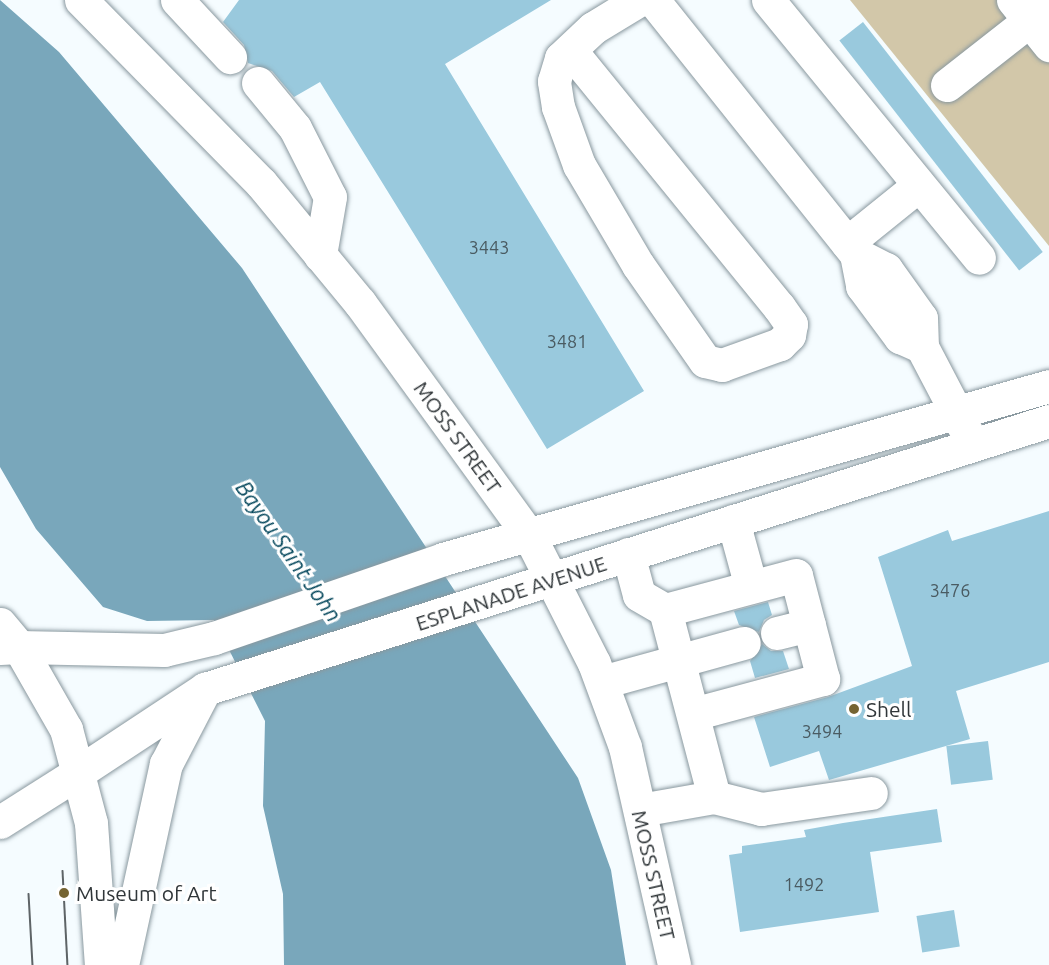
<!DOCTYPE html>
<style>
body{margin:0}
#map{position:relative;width:1049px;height:965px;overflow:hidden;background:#f5fcff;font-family:Ubuntu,sans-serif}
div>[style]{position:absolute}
.green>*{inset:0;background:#d2c7a9}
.water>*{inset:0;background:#79a7bb}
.building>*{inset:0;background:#99c9dd;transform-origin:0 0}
.roads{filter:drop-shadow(0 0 2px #89989f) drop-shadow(0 0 2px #89989f)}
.minor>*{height:33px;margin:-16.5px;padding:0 16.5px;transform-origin:16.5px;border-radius:16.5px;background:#fff}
.major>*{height:33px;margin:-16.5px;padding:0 16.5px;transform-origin:16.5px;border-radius:16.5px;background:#fff}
.tram>*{height:1.5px;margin:-0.75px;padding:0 0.75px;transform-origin:0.75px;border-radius:0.75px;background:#5e6467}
.dots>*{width:16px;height:16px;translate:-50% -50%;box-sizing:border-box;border:3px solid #fff;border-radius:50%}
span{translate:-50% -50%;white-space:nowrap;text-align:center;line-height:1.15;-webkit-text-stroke:6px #fff;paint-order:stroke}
.number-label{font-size:18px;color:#4a5b62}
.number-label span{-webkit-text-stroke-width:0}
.street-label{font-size:21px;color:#303639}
.poi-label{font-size:21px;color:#303639}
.left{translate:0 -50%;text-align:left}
.water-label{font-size:22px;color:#004459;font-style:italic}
</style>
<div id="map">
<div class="green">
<i style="clip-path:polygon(850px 0,1049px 0,1049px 246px)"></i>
</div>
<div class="water">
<i style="clip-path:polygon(0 0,59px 52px,242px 268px,578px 778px,611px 870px,626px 965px,284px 965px,283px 894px,263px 806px,265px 721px,214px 620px,147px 621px,103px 607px,36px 529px,0 467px)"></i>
</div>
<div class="building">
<i style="clip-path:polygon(239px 0,551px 0,445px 64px,644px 391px,547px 449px,320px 82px,294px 97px,272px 71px,248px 63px,244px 45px,223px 22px)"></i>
<i style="left:863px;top:22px;width:292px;height:30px;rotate:52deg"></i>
<i style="clip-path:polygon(1049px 511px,1049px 662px,956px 691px,970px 739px,829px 780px,819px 751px,770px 767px,754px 717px,828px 697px,912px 666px,878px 557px,948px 530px,952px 541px)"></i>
<i style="clip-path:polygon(768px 602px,772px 615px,764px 620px,759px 632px,739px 625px,734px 611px)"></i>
<i style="clip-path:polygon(762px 644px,771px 651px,783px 651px,789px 669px,755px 678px,750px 661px)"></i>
<i style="left:988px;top:741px;width:39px;height:42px;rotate:83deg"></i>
<i style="clip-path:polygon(937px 809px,942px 842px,870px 852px,879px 912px,740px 932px,729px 855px,742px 853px,742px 846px,806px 837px,804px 830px,843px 823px)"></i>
<i style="left:954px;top:910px;width:37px;height:38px;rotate:81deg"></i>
</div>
<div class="roads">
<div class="minor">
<i style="left:81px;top:0;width:257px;rotate:45.5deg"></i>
<i style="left:261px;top:183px;width:156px;rotate:50.5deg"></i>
<i style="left:360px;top:303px;width:289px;rotate:54deg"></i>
<i style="left:530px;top:537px;width:141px;rotate:63.1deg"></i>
<i style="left:594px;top:663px;width:90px;rotate:69.7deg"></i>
<i style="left:625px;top:747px;width:223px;rotate:77.3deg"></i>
<i style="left:177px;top:0;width:78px;rotate:47.1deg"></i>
<i style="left:653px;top:0;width:325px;rotate:51.4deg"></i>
<i style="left:856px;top:254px;width:34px;rotate:27deg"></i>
<i style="left:886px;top:269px;width:60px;rotate:54.5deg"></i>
<i style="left:921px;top:318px;width:29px;rotate:88deg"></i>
<i style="left:922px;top:347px;width:97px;rotate:62.4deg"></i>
<i style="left:768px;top:0;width:333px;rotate:50.7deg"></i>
<i style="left:1013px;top:0;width:58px;rotate:51.3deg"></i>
<i style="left:570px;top:50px;width:331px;rotate:50.9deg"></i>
<i style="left:779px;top:307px;width:21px;rotate:55deg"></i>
<i style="left:791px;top:324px;width:11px;rotate:100deg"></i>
<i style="left:789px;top:335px;width:13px;rotate:135deg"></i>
<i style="left:780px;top:344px;width:62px;rotate:160.1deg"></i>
<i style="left:722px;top:365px;width:17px;rotate:-167deg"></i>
<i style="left:705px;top:361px;width:117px;rotate:-124.9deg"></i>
<i style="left:638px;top:265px;width:116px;rotate:-120.5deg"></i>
<i style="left:579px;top:165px;width:62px;rotate:-109.9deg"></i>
<i style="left:558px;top:107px;width:26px;rotate:-99deg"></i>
<i style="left:554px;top:81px;width:24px;rotate:-73deg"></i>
<i style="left:561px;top:58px;width:44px;rotate:-43.2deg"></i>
<i style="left:593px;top:28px;width:54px;rotate:-31.3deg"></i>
<i style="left:258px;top:83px;width:58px;rotate:50.6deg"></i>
<i style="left:295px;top:128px;width:77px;rotate:63.1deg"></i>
<i style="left:330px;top:197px;width:59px;rotate:99.8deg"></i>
<i style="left:947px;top:85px;width:130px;rotate:-38.1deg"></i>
<i style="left:847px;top:243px;width:92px;rotate:-38.9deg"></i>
<i style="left:856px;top:254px;width:33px;rotate:79deg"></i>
<i style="left:862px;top:286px;width:64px;rotate:53.3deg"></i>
<i style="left:900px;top:337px;width:24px;rotate:24deg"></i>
<i style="left:733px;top:521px;width:68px;rotate:74.7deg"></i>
<i style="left:628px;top:554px;width:42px;rotate:75deg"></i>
<i style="left:639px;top:595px;width:30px;rotate:30deg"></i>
<i style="left:0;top:624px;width:30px;rotate:50deg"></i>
<i style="left:19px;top:647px;width:145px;rotate:1.2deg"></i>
<i style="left:164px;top:650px;width:51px;rotate:-13.5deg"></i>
<i style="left:214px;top:638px;width:242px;rotate:-19deg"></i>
<i style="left:443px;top:559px;width:630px;rotate:-15.93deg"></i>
<i style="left:777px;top:633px;width:33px;rotate:-14deg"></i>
<i style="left:602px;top:682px;width:147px;rotate:-15.4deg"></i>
<i style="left:693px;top:714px;width:135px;rotate:-15.1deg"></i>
<i style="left:823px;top:679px;width:107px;rotate:-104.6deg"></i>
<i style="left:796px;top:575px;width:136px;rotate:165deg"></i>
<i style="left:665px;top:610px;width:193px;rotate:75.3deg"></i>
<i style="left:79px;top:772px;width:151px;rotate:-33.4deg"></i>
<i style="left:205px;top:689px;width:886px;rotate:-17.62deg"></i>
<i style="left:640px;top:810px;width:75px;rotate:-10deg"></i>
<i style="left:714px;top:797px;width:49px;rotate:14.3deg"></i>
<i style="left:761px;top:809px;width:111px;rotate:-8.3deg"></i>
</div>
<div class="major">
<i style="left:0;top:648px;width:19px;rotate:-3deg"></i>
<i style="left:19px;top:647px;width:95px;rotate:60.2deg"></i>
<i style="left:66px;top:729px;width:97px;rotate:75.1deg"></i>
<i style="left:91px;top:823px;width:142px;rotate:86deg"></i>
<i style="left:0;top:822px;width:93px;rotate:-32.3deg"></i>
<i style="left:122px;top:965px;width:206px;rotate:-77.7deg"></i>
<i style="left:166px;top:764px;width:85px;rotate:-62.5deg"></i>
</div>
</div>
<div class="tram">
<i style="left:63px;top:871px;width:94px;rotate:87deg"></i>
<i style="left:29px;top:894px;width:71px;rotate:86.8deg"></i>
</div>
<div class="dots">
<i style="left:854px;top:709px;background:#756432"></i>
<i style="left:64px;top:893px;background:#756432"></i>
</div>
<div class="number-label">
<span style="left:489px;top:247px">3443</span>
<span style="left:567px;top:341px">3481</span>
<span style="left:950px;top:590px">3476</span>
<span style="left:822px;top:731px">3494</span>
<span style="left:804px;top:884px">1492</span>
</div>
<div class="street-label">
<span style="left:458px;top:437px;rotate:54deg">MOSS STREET</span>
<span style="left:511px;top:593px;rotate:-18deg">ESPLANADE AVENUE</span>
<span style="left:654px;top:875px;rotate:77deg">MOSS STREET</span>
</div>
<div class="poi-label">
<span class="left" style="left:866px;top:709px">Shell</span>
<span class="left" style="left:76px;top:893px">Museum of Art</span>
</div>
<div class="water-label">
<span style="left:289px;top:551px;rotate:55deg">Bayou Saint John</span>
</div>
</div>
